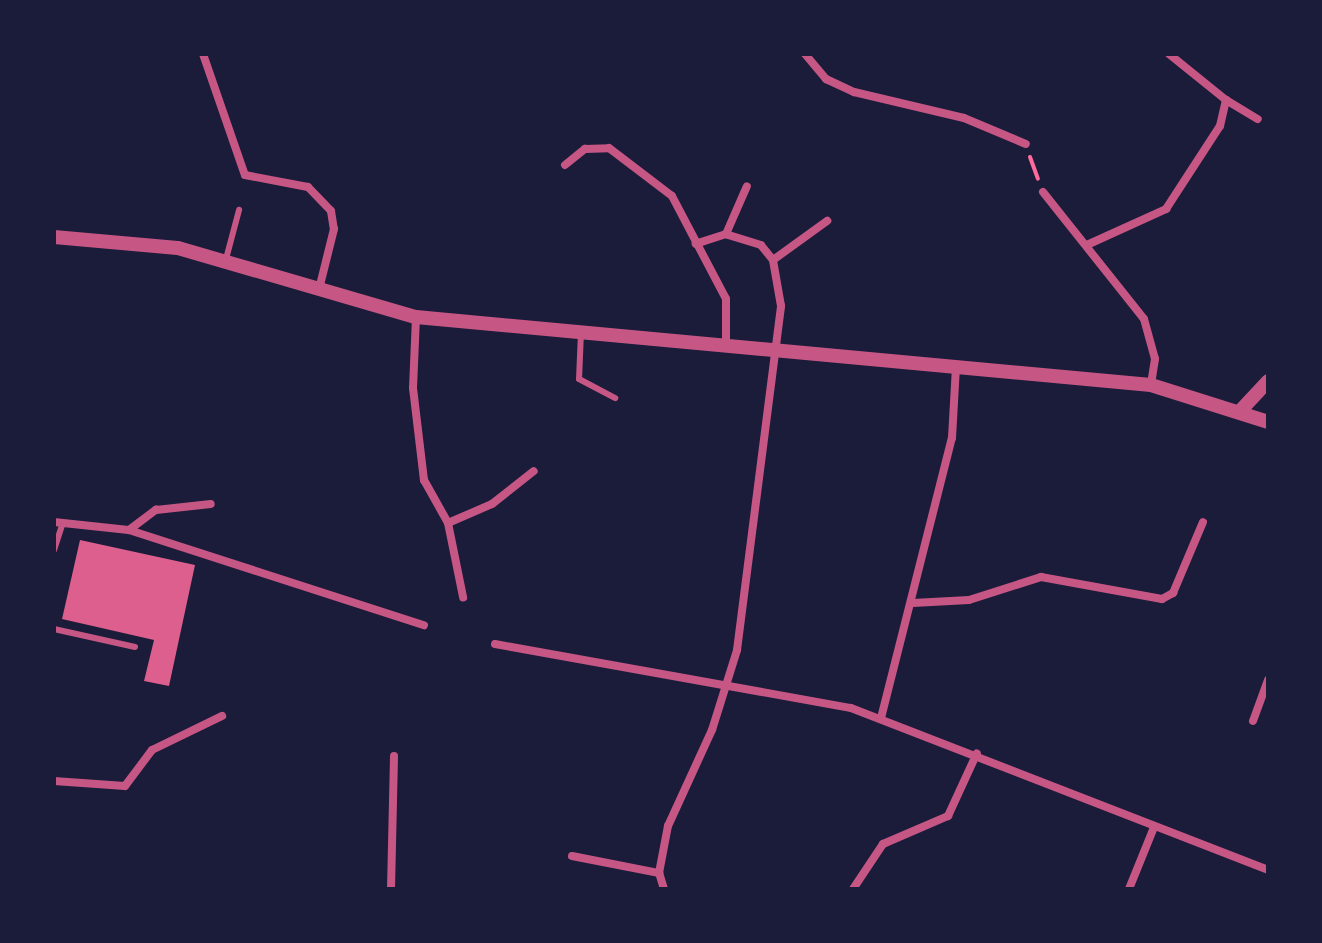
<!DOCTYPE html>
<style>
body{margin:0}
#map{position:relative;width:1322px;height:943px;overflow:hidden;background:#1b1b3a;font-family:Rubik,sans-serif}
div>[style]{position:absolute}
.building>*{inset:0;background:#dd5f8e}
.path>*{height:4px;margin:-2px;padding:0 2px;transform-origin:2px;border-radius:2px;background:#ff6b9d}
.service>*{height:6px;margin:-3px;padding:0 3px;transform-origin:3px;border-radius:3px;background:#c65784}
.minor>*{height:8px;margin:-4px;padding:0 4px;transform-origin:4px;border-radius:4px;background:#c65784}
.tertiary>*{height:14px;margin:-7px;padding:0 7px;transform-origin:7px;border-radius:7px;background:#c65784}
span{translate:-50% -50%;white-space:nowrap;text-align:center;line-height:1.15;-webkit-text-stroke:6px #1b1b3a;paint-order:stroke}
.frame{position:absolute;inset:0;border:56px solid #1b1b3a;pointer-events:none}
</style>
<div id="map">
<div class="building">
<i style="clip-path:polygon(80px 540px,195px 565px,169px 686px,144px 681px,154px 640px,62px 619px)"></i>
</div>
<div class="path">
<i style="left:1030px;top:157px;width:23px;rotate:70deg"></i>
</div>
<div class="service">
<i style="left:226px;top:259px;width:51px;rotate:-75.1deg"></i>
<i style="left:581px;top:332px;width:47px;rotate:92.4deg"></i>
<i style="left:579px;top:379px;width:41px;rotate:27.8deg"></i>
<i style="left:54px;top:550px;width:26px;rotate:-72deg"></i>
<i style="left:54px;top:629px;width:83px;rotate:12.5deg"></i>
</div>
<div class="minor">
<i style="left:203px;top:54px;width:128px;rotate:70.9deg"></i>
<i style="left:245px;top:175px;width:64px;rotate:10.8deg"></i>
<i style="left:308px;top:187px;width:33px;rotate:46deg"></i>
<i style="left:331px;top:211px;width:18px;rotate:81deg"></i>
<i style="left:334px;top:229px;width:62px;rotate:104deg"></i>
<i style="left:805px;top:54px;width:33px;rotate:50deg"></i>
<i style="left:826px;top:79px;width:31px;rotate:25deg"></i>
<i style="left:854px;top:92px;width:113px;rotate:13.3deg"></i>
<i style="left:964px;top:118px;width:67px;rotate:22.8deg"></i>
<i style="left:1226px;top:100px;width:37px;rotate:31deg"></i>
<i style="left:565px;top:165px;width:26px;rotate:-39deg"></i>
<i style="left:585px;top:149px;width:24px;rotate:-2deg"></i>
<i style="left:609px;top:148px;width:79px;rotate:37.3deg"></i>
<i style="left:672px;top:196px;width:116px;rotate:62.3deg"></i>
<i style="left:726px;top:299px;width:44px;rotate:90deg"></i>
<i style="left:1043px;top:192px;width:162px;rotate:51.5deg"></i>
<i style="left:1144px;top:319px;width:41px;rotate:74.6deg"></i>
<i style="left:1155px;top:359px;width:26px;rotate:99deg"></i>
<i style="left:726px;top:234px;width:52px;rotate:-66.4deg"></i>
<i style="left:1089px;top:244px;width:85px;rotate:-24.4deg"></i>
<i style="left:1166px;top:209px;width:99px;rotate:-57deg"></i>
<i style="left:1220px;top:126px;width:27px;rotate:-77deg"></i>
<i style="left:1226px;top:100px;width:73px;rotate:-141.1deg"></i>
<i style="left:773px;top:260px;width:67px;rotate:-35.8deg"></i>
<i style="left:416px;top:317px;width:71px;rotate:92.4deg"></i>
<i style="left:413px;top:388px;width:93px;rotate:83.2deg"></i>
<i style="left:424px;top:480px;width:49px;rotate:60.8deg"></i>
<i style="left:448px;top:523px;width:76px;rotate:78.5deg"></i>
<i style="left:54px;top:522px;width:75px;rotate:6.1deg"></i>
<i style="left:129px;top:530px;width:310px;rotate:17.9deg"></i>
<i style="left:448px;top:523px;width:48px;rotate:-23.4deg"></i>
<i style="left:492px;top:504px;width:53px;rotate:-38.2deg"></i>
<i style="left:129px;top:530px;width:34px;rotate:-37deg"></i>
<i style="left:156px;top:510px;width:55px;rotate:-6.2deg"></i>
<i style="left:913px;top:603px;width:56px;rotate:-3.1deg"></i>
<i style="left:969px;top:600px;width:76px;rotate:-17.7deg"></i>
<i style="left:1041px;top:577px;width:123px;rotate:10.3deg"></i>
<i style="left:1162px;top:599px;width:13px;rotate:-29deg"></i>
<i style="left:1173px;top:593px;width:77px;rotate:-67.1deg"></i>
<i style="left:495px;top:644px;width:362px;rotate:10.2deg"></i>
<i style="left:851px;top:708px;width:447px;rotate:21.2deg"></i>
<i style="left:881px;top:718px;width:289px;rotate:-75.8deg"></i>
<i style="left:952px;top:438px;width:71px;rotate:-86.8deg"></i>
<i style="left:1253px;top:721px;width:44px;rotate:-69.9deg"></i>
<i style="left:54px;top:781px;width:71px;rotate:4deg"></i>
<i style="left:125px;top:786px;width:45px;rotate:-53.1deg"></i>
<i style="left:152px;top:750px;width:78px;rotate:-25.9deg"></i>
<i style="left:572px;top:856px;width:89px;rotate:11.1deg"></i>
<i style="left:391px;top:889px;width:133px;rotate:-88.7deg"></i>
<i style="left:664px;top:889px;width:17px;rotate:-107deg"></i>
<i style="left:659px;top:873px;width:48px;rotate:-79.2deg"></i>
<i style="left:668px;top:826px;width:106px;rotate:-65.4deg"></i>
<i style="left:712px;top:730px;width:84px;rotate:-72.6deg"></i>
<i style="left:737px;top:650px;width:347px;rotate:-82.7deg"></i>
<i style="left:781px;top:306px;width:47px;rotate:-99.9deg"></i>
<i style="left:773px;top:260px;width:19px;rotate:-129deg"></i>
<i style="left:761px;top:245px;width:37px;rotate:-163deg"></i>
<i style="left:726px;top:234px;width:32px;rotate:162deg"></i>
<i style="left:853px;top:889px;width:54px;rotate:-56.3deg"></i>
<i style="left:883px;top:844px;width:71px;rotate:-23.3deg"></i>
<i style="left:948px;top:816px;width:69px;rotate:-65.3deg"></i>
<i style="left:1129px;top:889px;width:67px;rotate:-68deg"></i>
</div>
<div class="tertiary">
<i style="left:54px;top:237px;width:124px;rotate:5.1deg"></i>
<i style="left:178px;top:248px;width:248px;rotate:16.2deg"></i>
<i style="left:416px;top:317px;width:738px;rotate:5.29deg"></i>
<i style="left:1151px;top:385px;width:123px;rotate:17.5deg"></i>
<i style="left:1242px;top:409px;width:38px;rotate:-47deg"></i>
</div>
<div class="frame"></div>
</div>
